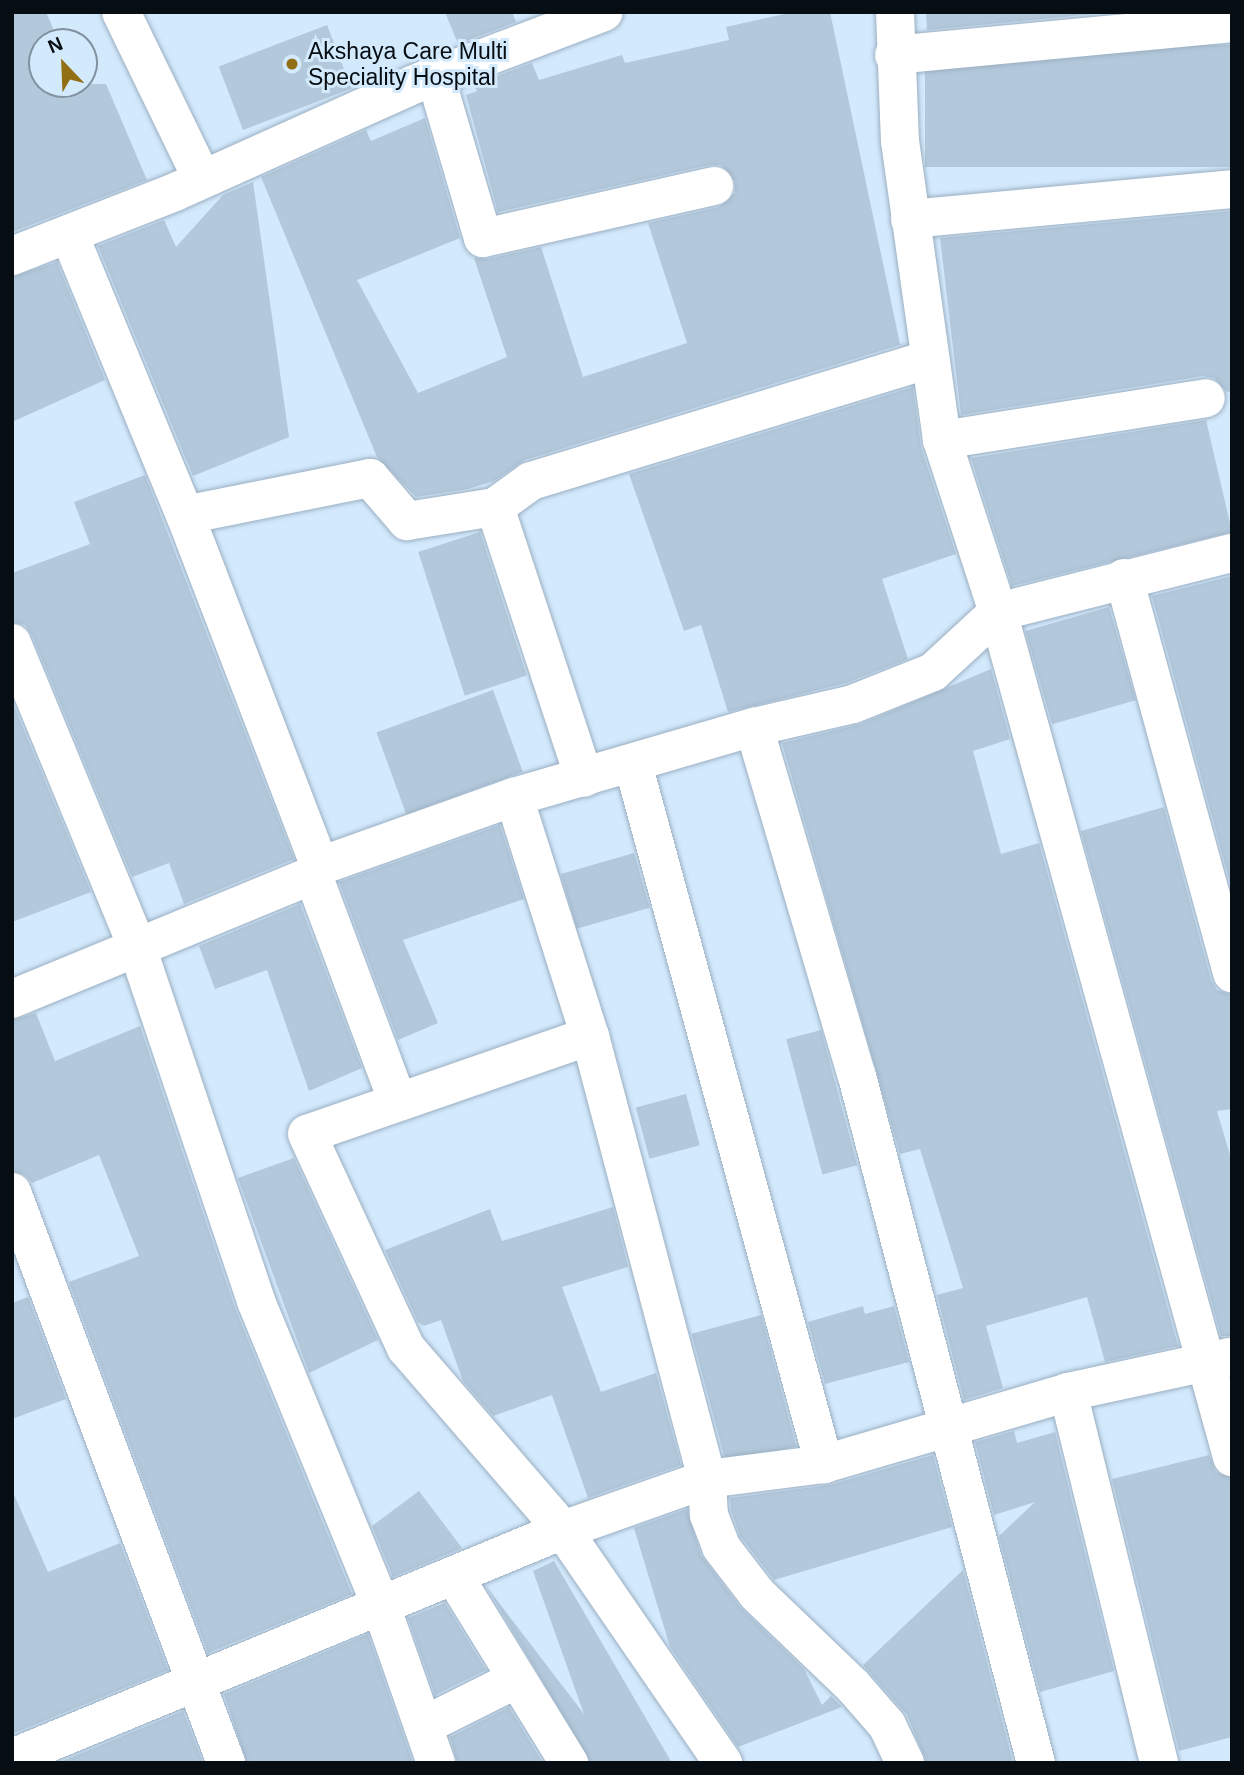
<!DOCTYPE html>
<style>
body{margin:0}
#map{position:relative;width:1244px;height:1775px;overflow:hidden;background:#d3e9fc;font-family:Helvetica,sans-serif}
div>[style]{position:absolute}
.building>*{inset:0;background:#b3c8da;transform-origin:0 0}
.roads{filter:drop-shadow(0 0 2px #9bafc2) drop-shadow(0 0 2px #9bafc2)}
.minor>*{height:38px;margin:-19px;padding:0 19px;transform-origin:19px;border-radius:19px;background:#fff}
.dots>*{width:19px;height:19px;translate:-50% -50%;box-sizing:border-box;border:4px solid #d3e9fc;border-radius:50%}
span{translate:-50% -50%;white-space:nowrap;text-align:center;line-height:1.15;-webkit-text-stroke:6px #d3e9fc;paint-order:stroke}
.poi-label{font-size:23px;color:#060d13}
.left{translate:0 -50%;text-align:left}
.frame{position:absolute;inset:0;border:14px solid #060d13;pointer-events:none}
.north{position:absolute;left:28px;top:28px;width:70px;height:70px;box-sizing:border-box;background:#d3e9fc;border:2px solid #81919f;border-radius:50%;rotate:337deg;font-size:19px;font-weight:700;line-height:28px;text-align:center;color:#060d13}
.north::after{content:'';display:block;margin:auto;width:24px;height:32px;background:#926f15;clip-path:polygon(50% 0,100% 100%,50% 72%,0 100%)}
</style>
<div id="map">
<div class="building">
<i style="clip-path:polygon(12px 12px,46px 12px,59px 42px,42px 42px,42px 84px,106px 84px,147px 180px,12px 232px)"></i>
<i style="clip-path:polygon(445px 12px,512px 12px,516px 22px,458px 44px)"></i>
<i style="clip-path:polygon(793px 12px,830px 12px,900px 344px,906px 343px,525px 460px,494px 481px,468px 489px,416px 497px,377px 457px,261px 177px,366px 130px,371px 141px,425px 118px,460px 238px,357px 280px,418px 393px,507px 357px,474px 258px,488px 259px,541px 247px,583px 377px,687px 343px,648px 223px,719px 207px,735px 193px,735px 181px,721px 165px,709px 165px,498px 212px,466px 95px,477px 91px,474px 85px,532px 63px,539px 80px,622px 55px,625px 63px,729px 40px,726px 27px)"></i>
<i style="clip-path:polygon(926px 12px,1113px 12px,927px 30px)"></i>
<i style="left:327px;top:25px;width:68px;height:116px;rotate:69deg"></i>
<i style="left:1232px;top:45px;width:122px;height:307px;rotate:90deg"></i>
<i style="clip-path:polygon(253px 182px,289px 437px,193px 476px,98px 246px,164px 220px,176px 247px,223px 195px)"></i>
<i style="clip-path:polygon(1232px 211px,1232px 391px,1227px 392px,1214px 378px,1203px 376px,961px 415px,940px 238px)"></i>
<i style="clip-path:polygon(57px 262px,105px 380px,12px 422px,12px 277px)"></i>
<i style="clip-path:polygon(913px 387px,921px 447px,956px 554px,882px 579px,908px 659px,846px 683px,728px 712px,701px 625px,684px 631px,629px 474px)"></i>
<i style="clip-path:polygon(1206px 420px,1232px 532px,1012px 586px,971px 458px)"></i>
<i style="clip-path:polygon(145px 475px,294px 859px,184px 904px,169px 863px,132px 877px,32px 635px,25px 625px,12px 622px,12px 573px,90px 544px,74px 502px)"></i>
<i style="left:480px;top:532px;width:151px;height:65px;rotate:72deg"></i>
<i style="clip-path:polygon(1232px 576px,1232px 890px,1152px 596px)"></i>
<i style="left:1109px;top:607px;width:97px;height:87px;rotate:74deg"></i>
<i style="clip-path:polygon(991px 669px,1010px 739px,973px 751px,1001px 854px,1039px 843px,1178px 1346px,1105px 1362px,1087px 1297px,986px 1326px,1003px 1388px,964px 1400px,937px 1295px,963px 1288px,920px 1149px,900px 1154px,782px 743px,861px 724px)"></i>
<i style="left:493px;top:690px;width:87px;height:124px;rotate:70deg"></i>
<i style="clip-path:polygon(12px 701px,91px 892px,12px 922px)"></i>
<i style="clip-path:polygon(1164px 807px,1211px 980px,1217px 990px,1232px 995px,1232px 1109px,1217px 1111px,1232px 1162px,1232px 1336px,1221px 1336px,1081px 831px)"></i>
<i style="clip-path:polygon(500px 825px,524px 899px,403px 940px,438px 1023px,398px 1040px,339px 882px)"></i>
<i style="left:634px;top:853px;width:57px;height:76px;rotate:74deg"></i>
<i style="clip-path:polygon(300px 904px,362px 1068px,309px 1091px,267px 970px,215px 989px,199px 946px)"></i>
<i style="clip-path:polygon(36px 1013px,55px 1061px,140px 1026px,235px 1308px,352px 1594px,208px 1653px,69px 1282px,139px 1256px,99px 1155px,32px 1183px,25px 1175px,12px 1171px,12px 1020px)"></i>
<i style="left:821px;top:1030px;width:140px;height:36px;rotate:75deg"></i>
<i style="left:686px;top:1094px;width:53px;height:52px;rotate:75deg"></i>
<i style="clip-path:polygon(294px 1158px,378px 1340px,309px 1373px,238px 1178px)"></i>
<i style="clip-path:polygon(613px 1207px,628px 1267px,562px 1287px,601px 1392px,656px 1373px,681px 1465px,588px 1498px,552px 1395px,493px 1416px,463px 1381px,441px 1320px,424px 1326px,418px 1322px,385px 1250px,490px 1209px,502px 1241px)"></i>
<i style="clip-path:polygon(28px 1297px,66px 1399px,12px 1419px,12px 1303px)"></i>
<i style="clip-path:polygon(863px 1306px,865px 1314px,894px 1306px,909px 1362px,825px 1384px,808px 1322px)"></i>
<i style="left:761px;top:1315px;width:136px;height:72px;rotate:75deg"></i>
<i style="clip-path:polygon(1014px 1431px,1017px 1443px,1055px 1432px,1114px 1671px,1040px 1692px,999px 1536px,1035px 1502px,994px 1515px,975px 1442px)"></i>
<i style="clip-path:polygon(933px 1455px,952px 1527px,774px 1580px,740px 1536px,731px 1510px,730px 1498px,830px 1485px)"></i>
<i style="clip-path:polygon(1209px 1455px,1216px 1472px,1232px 1478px,1232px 1737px,1179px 1751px,1112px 1479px)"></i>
<i style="clip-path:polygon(12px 1490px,48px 1572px,120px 1543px,168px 1670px,12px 1734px)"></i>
<i style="clip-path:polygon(419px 1491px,462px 1548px,393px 1577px,372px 1526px)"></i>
<i style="clip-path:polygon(687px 1509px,701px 1555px,740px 1607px,804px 1669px,822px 1705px,831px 1696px,842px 1707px,738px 1747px,670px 1647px,634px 1528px)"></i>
<i style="clip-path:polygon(554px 1561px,672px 1763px,591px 1763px,486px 1586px,584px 1714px,533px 1571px)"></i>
<i style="clip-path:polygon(963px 1570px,1013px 1763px,927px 1763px,907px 1715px,863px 1665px)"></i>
<i style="clip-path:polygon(445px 1603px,486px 1670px,435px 1695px,408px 1618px)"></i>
<i style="clip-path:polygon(368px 1634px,413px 1763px,247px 1763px,224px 1694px)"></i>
<i style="clip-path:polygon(509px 1707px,543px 1763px,457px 1763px,450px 1737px)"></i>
<i style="clip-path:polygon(183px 1711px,203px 1763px,58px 1763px)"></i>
</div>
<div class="roads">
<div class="minor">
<i style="left:121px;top:12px;width:181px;rotate:64.1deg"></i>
<i style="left:895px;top:12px;width:129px;rotate:87.8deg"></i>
<i style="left:900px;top:141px;width:302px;rotate:82deg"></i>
<i style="left:942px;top:440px;width:181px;rotate:72deg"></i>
<i style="left:998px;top:612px;width:877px;rotate:74.52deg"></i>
<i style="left:894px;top:55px;width:340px;rotate:-5.4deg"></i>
<i style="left:412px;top:85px;width:205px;rotate:-20.8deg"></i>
<i style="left:910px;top:219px;width:323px;rotate:-5.3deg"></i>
<i style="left:69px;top:234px;width:304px;rotate:67.6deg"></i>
<i style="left:185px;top:515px;width:376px;rotate:69deg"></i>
<i style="left:12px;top:256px;width:175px;rotate:-21.4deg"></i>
<i style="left:175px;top:192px;width:285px;rotate:-24.2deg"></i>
<i style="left:435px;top:75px;width:170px;rotate:73.6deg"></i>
<i style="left:483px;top:238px;width:237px;rotate:-12.7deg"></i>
<i style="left:942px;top:440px;width:267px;rotate:-9deg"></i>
<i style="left:495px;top:507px;width:44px;rotate:-35.8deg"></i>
<i style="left:531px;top:481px;width:414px;rotate:-17deg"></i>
<i style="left:185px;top:515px;width:189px;rotate:-11.3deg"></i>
<i style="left:370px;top:478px;width:57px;rotate:49.3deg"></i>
<i style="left:407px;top:521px;width:89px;rotate:-9deg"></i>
<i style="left:495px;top:507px;width:285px;rotate:71.8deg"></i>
<i style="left:1124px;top:578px;width:410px;rotate:74.7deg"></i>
<i style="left:12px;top:643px;width:326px;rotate:67.6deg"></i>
<i style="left:136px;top:944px;width:377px;rotate:71.4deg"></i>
<i style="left:256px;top:1301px;width:330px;rotate:67.7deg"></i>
<i style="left:381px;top:1606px;width:166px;rotate:70.7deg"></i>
<i style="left:754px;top:727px;width:364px;rotate:73.6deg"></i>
<i style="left:857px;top:1076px;width:710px;rotate:75.4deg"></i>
<i style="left:633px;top:764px;width:726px;rotate:74.74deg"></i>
<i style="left:514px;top:797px;width:250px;rotate:-16.3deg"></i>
<i style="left:754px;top:727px;width:102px;rotate:-13.1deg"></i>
<i style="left:853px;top:704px;width:86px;rotate:-21.8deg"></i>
<i style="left:933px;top:672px;width:88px;rotate:-42.7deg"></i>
<i style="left:998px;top:612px;width:241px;rotate:-14.2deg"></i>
<i style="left:313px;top:875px;width:242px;rotate:69.5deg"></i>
<i style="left:12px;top:999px;width:326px;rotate:-22.4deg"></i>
<i style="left:313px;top:875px;width:11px;rotate:-52deg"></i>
<i style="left:320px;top:866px;width:206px;rotate:-19.6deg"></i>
<i style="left:514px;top:797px;width:251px;rotate:72.4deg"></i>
<i style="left:590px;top:1036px;width:458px;rotate:75.2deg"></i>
<i style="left:707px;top:1479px;width:36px;rotate:87deg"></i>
<i style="left:709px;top:1515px;width:34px;rotate:69deg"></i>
<i style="left:721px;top:1547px;width:59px;rotate:52.5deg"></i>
<i style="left:757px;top:1594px;width:133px;rotate:43.8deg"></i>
<i style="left:853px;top:1686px;width:52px;rotate:48.9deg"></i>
<i style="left:887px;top:1725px;width:42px;rotate:64.7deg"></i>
<i style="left:590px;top:1036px;width:299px;rotate:160.9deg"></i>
<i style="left:307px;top:1134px;width:236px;rotate:65.2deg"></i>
<i style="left:406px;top:1348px;width:240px;rotate:49.2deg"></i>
<i style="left:563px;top:1530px;width:283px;rotate:55.5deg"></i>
<i style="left:12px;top:1192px;width:610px;rotate:69.45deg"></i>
<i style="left:1068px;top:1392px;width:382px;rotate:76.2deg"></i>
<i style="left:454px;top:1576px;width:220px;rotate:58.4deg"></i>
<i style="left:423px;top:1726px;width:103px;rotate:-26.6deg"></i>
<i style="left:12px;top:1758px;width:596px;rotate:-22.48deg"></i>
<i style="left:563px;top:1530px;width:153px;rotate:-19.5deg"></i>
<i style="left:707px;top:1479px;width:118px;rotate:-7.3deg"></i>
<i style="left:824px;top:1464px;width:254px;rotate:-16.4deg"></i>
<i style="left:1068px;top:1392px;width:166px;rotate:-12.2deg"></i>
</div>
</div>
<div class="dots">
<i style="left:292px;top:64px;background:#926f15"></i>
</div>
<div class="poi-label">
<span class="left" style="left:308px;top:64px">Akshaya Care Multi<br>Speciality Hospital</span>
</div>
<div class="frame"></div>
<div class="north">N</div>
</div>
